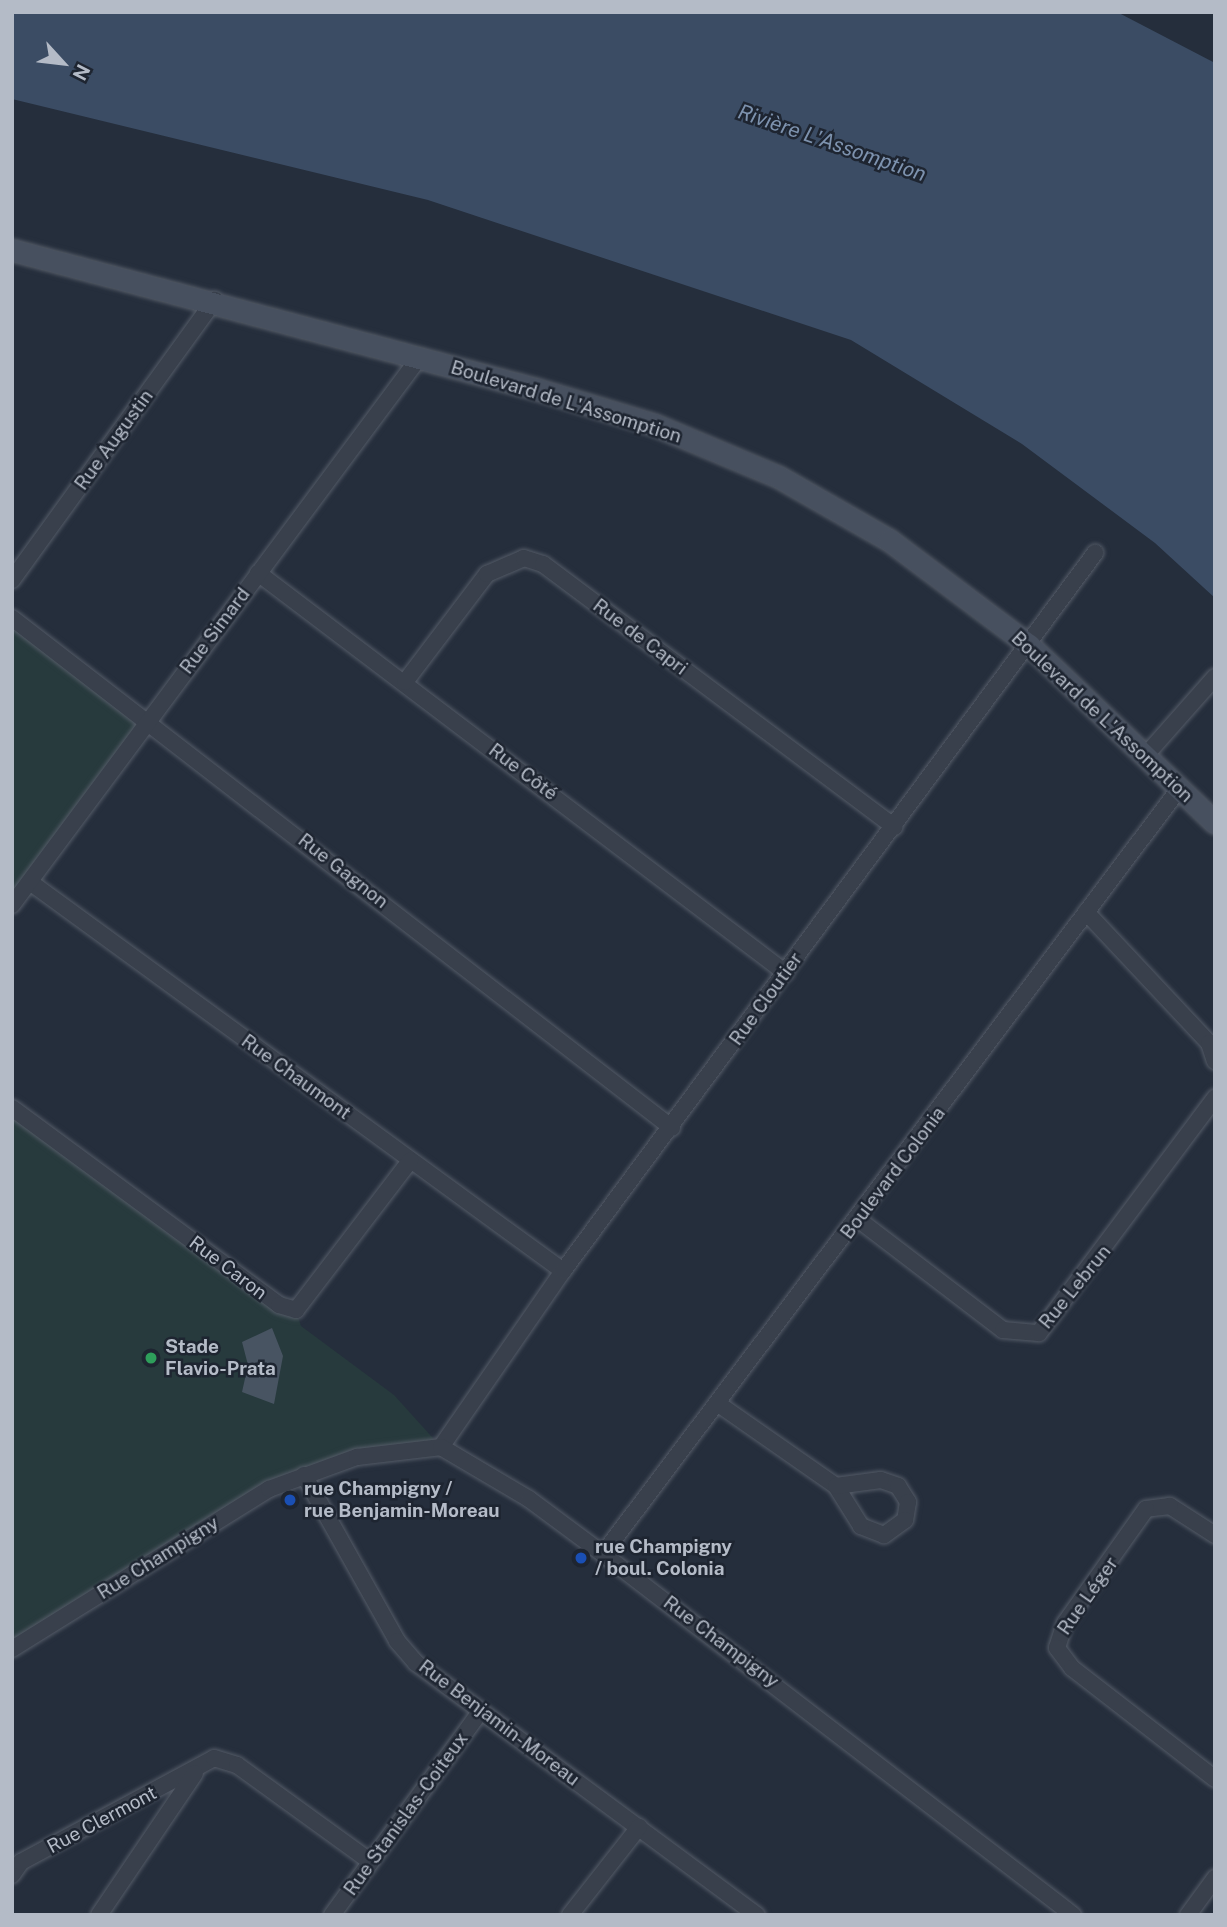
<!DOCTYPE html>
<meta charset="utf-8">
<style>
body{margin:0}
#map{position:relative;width:1227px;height:1927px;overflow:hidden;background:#252e3c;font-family:"Public Sans",sans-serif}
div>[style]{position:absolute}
.green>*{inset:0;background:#273a3d}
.water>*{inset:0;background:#3b4c64}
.building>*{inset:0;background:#485462}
.roads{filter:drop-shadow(0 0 2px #545b67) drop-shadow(0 0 2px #545b67)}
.street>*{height:16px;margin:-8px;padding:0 8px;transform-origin:8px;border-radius:8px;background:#39404c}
.secondary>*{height:21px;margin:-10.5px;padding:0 10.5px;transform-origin:10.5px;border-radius:10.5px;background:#47505f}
.dots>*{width:19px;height:19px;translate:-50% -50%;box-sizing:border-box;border:4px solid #1e2531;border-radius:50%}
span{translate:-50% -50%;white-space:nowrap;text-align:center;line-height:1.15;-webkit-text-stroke:5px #1e2531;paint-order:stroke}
.street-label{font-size:19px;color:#b4bbc7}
.poi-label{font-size:19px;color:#b4bbc7;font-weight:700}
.left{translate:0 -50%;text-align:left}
.water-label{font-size:21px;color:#7d92ae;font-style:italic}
.frame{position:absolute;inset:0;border:14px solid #b4bbc7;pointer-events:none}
.north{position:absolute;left:28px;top:28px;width:70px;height:70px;-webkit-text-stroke:5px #1e2531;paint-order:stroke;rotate:117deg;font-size:19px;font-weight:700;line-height:28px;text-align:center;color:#b4bbc7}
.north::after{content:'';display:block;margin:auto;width:24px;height:32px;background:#b4bbc7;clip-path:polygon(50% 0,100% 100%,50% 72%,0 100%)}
</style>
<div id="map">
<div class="green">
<i style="clip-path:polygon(12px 618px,148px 719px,12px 905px)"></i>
<i style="clip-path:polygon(12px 1108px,296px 1310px,301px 1326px,394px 1395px,441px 1447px,305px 1475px,12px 1653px)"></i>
</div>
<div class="water">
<i style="clip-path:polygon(12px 12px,1117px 12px,1215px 63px,1215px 598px,1155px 543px,1022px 444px,851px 340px,428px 200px,12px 99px)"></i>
</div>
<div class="building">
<i style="clip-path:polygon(272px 1328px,283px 1356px,274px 1404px,242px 1392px,248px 1365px,242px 1342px)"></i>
</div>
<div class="roads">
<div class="street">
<i style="left:258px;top:573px;width:662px;rotate:37.15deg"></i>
<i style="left:12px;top:580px;width:346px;rotate:-54.1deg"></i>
<i style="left:12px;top:618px;width:834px;rotate:37.69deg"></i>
<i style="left:405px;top:682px;width:136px;rotate:-52.8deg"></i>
<i style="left:487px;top:574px;width:40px;rotate:-23.4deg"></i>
<i style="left:524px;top:558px;width:20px;rotate:18deg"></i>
<i style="left:543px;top:564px;width:439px;rotate:36.8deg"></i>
<i style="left:1146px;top:755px;width:104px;rotate:-48.5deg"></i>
<i style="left:30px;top:882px;width:660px;rotate:36.12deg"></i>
<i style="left:12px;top:905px;width:682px;rotate:-53.35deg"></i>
<i style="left:1086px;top:912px;width:180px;rotate:46.8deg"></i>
<i style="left:1209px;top:1043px;width:19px;rotate:72deg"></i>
<i style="left:12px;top:1108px;width:332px;rotate:36.4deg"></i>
<i style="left:279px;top:1305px;width:18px;rotate:16deg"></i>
<i style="left:296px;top:1310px;width:188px;rotate:-52.6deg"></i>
<i style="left:859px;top:1220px;width:181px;rotate:37.4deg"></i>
<i style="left:1003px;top:1330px;width:36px;rotate:5deg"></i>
<i style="left:1039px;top:1333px;width:294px;rotate:-53.2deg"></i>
<i style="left:717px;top:1403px;width:145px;rotate:34.9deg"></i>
<i style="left:441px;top:1447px;width:214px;rotate:-55.3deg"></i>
<i style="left:563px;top:1271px;width:894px;rotate:-53.46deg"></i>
<i style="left:304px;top:1475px;width:190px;rotate:60.7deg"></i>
<i style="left:397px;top:1641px;width:29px;rotate:49deg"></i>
<i style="left:416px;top:1663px;width:424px;rotate:36.5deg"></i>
<i style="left:881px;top:1480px;width:18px;rotate:19deg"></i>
<i style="left:898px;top:1486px;width:19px;rotate:58deg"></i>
<i style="left:908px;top:1502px;width:18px;rotate:99deg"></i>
<i style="left:905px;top:1520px;width:26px;rotate:144deg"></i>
<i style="left:884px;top:1535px;width:25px;rotate:-159deg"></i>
<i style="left:861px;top:1526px;width:47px;rotate:-122deg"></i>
<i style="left:836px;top:1486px;width:45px;rotate:-7.6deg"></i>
<i style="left:1215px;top:1535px;width:54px;rotate:-147.2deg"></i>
<i style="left:1170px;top:1506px;width:24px;rotate:173deg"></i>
<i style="left:1146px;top:1509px;width:140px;rotate:125.4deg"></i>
<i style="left:1065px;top:1623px;width:26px;rotate:108deg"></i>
<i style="left:1057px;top:1648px;width:25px;rotate:53deg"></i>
<i style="left:1072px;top:1668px;width:181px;rotate:37.8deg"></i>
<i style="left:603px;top:1554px;width:958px;rotate:-53.02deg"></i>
<i style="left:12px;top:1649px;width:303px;rotate:-31.9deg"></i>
<i style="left:269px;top:1489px;width:94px;rotate:-20deg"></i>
<i style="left:357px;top:1457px;width:85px;rotate:-6.8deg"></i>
<i style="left:441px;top:1447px;width:102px;rotate:30.6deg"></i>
<i style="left:529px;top:1499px;width:92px;rotate:36.6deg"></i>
<i style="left:603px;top:1554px;width:593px;rotate:37.53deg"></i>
<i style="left:12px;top:1875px;width:16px;rotate:-55deg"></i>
<i style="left:21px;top:1862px;width:219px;rotate:-28.3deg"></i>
<i style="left:214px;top:1758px;width:24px;rotate:17deg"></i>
<i style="left:237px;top:1765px;width:165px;rotate:35.9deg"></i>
<i style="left:99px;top:1915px;width:171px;rotate:-55.9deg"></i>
<i style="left:332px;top:1915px;width:251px;rotate:-53.9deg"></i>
<i style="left:570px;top:1915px;width:112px;rotate:-51.9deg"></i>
<i style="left:1188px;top:1915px;width:46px;rotate:-53.9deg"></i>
</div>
<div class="secondary">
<i style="left:12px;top:250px;width:542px;rotate:14.86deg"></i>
<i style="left:536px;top:389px;width:124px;rotate:16.8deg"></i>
<i style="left:655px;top:425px;width:134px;rotate:22.8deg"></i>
<i style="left:779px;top:477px;width:127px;rotate:29.8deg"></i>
<i style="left:889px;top:540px;width:175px;rotate:36.9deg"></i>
<i style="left:1029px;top:645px;width:257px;rotate:43.7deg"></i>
</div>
</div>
<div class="dots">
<i style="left:151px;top:1358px;background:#2e9e5b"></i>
<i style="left:290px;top:1500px;background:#1a4fb4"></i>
<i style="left:581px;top:1558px;background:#1a4fb4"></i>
</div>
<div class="street-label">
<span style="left:566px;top:402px;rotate:17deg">Boulevard de L'Assomption</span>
<span style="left:114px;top:440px;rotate:-54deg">Rue Augustin</span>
<span style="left:215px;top:631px;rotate:-53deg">Rue Simard</span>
<span style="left:640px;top:637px;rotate:37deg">Rue de Capri</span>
<span style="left:1102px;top:717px;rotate:43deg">Boulevard de L'Assomption</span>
<span style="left:523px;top:772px;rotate:37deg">Rue Côté</span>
<span style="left:343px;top:871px;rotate:38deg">Rue Gagnon</span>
<span style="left:766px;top:999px;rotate:-54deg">Rue Cloutier</span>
<span style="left:296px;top:1077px;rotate:36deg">Rue Chaumont</span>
<span style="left:893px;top:1173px;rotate:-53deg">Boulevard Colonia</span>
<span style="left:228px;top:1268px;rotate:37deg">Rue Caron</span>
<span style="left:1075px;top:1287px;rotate:-51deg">Rue Lebrun</span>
<span style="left:158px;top:1558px;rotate:-32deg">Rue Champigny</span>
<span style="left:1088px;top:1596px;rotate:-55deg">Rue Léger</span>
<span style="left:721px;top:1642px;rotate:37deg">Rue Champigny</span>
<span style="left:499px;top:1723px;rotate:37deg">Rue Benjamin-Moreau</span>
<span style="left:406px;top:1814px;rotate:-54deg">Rue Stanislas-Coiteux</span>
<span style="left:102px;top:1820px;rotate:-28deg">Rue Clermont</span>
</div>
<div class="poi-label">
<span class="left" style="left:165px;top:1358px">Stade<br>Flavio-Prata</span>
<span class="left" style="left:304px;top:1500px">rue Champigny /<br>rue Benjamin-Moreau</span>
<span class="left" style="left:595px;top:1558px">rue Champigny<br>/ boul. Colonia</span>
</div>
<div class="water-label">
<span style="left:832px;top:143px;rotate:19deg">Rivière L'Assomption</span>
</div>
<div class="frame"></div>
<div class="north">N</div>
</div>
